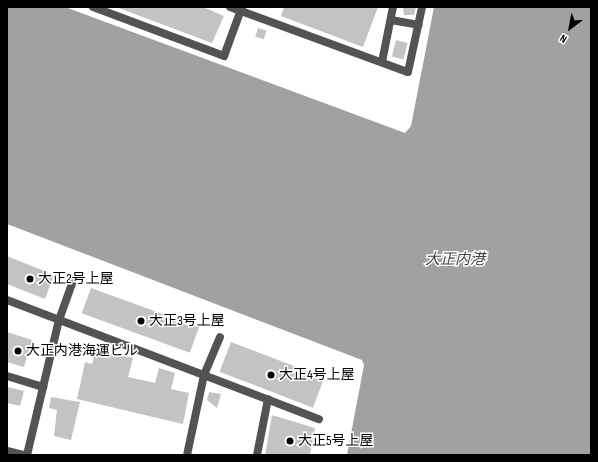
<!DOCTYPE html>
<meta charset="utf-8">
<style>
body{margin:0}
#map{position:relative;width:598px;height:462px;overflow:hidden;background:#fff;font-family:"Sofia Sans Condensed","Noto Sans JP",sans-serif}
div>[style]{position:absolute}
.water>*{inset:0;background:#a1a1a1}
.building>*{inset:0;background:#c3c3c3;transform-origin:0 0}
.street>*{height:8px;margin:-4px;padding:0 4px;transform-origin:4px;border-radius:4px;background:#535353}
.dots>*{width:11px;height:11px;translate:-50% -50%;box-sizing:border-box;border:2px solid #fff;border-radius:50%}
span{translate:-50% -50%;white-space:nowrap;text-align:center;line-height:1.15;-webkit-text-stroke:3px #fff;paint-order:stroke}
.poi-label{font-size:14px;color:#000}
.left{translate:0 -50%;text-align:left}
.water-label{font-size:15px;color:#424242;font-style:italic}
.frame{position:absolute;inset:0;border:8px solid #000;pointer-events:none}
.north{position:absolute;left:550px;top:8px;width:40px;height:40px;-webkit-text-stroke:3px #fff;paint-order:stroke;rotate:212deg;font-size:11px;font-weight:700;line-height:16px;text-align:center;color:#000}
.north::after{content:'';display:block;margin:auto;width:14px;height:18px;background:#000;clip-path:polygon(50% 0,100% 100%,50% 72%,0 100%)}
</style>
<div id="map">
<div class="water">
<i style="clip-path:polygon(7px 7px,65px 7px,405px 133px,411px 126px,434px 7px,591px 7px,591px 455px,347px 455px,364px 365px,362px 360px,7px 224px)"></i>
</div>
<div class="building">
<i style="clip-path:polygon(116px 7px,203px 7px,224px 16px,212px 43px)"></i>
<i style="clip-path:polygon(284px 7px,378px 7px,363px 47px,281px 16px)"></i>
<i style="clip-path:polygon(403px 7px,416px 7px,414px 15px,404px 15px)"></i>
<i style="left:258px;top:28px;width:9px;height:9px;rotate:18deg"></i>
<i style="left:396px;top:40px;width:12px;height:17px;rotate:14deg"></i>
<i style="clip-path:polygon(7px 256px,54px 275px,45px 299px,7px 284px)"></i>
<i style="left:91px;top:288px;width:115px;height:27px;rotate:20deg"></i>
<i style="clip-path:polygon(7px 332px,32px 340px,24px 367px,7px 362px)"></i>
<i style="left:231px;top:342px;width:100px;height:32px;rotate:21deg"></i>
<i style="clip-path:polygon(96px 349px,133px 358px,128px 377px,155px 383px,159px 368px,175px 373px,171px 389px,189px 393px,183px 424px,77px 399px,85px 362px,92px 364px)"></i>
<i style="clip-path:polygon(7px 387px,24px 391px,20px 406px,7px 403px)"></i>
<i style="clip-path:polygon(209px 392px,221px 394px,217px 408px,207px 400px)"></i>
<i style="clip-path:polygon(51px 397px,80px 402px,71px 440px,54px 436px,57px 410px,49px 408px)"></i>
<i style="clip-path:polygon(272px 415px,315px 428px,310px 455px,265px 455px)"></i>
</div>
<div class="street">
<i style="left:93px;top:7px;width:140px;rotate:20.5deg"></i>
<i style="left:224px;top:56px;width:52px;rotate:-69.8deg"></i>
<i style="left:230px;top:7px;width:189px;rotate:20.1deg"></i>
<i style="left:408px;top:72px;width:66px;rotate:-77.8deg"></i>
<i style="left:391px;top:20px;width:28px;rotate:10deg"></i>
<i style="left:382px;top:62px;width:56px;rotate:-78.7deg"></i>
<i style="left:7px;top:300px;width:334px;rotate:20.9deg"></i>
<i style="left:7px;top:376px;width:38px;rotate:17deg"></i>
<i style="left:7px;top:451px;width:18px;rotate:13deg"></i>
<i style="left:27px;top:455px;width:139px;rotate:-76.7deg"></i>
<i style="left:59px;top:320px;width:41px;rotate:-70.3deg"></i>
<i style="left:187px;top:455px;width:82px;rotate:-78deg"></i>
<i style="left:204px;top:375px;width:41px;rotate:-67.2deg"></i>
<i style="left:257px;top:455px;width:57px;rotate:-78.9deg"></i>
</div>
<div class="dots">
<i style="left:30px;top:279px;background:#000"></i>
<i style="left:141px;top:321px;background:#000"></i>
<i style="left:18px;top:351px;background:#000"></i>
<i style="left:271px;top:375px;background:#000"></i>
<i style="left:290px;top:441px;background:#000"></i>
</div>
<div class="poi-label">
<span class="left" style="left:38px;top:279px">大正2号上屋</span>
<span class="left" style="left:149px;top:321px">大正3号上屋</span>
<span class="left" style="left:26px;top:351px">大正内港海運ビル</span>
<span class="left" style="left:279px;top:375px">大正4号上屋</span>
<span class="left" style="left:298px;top:441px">大正5号上屋</span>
</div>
<div class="water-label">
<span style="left:455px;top:260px">大正内港</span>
</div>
<div class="frame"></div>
<div class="north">N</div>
</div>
